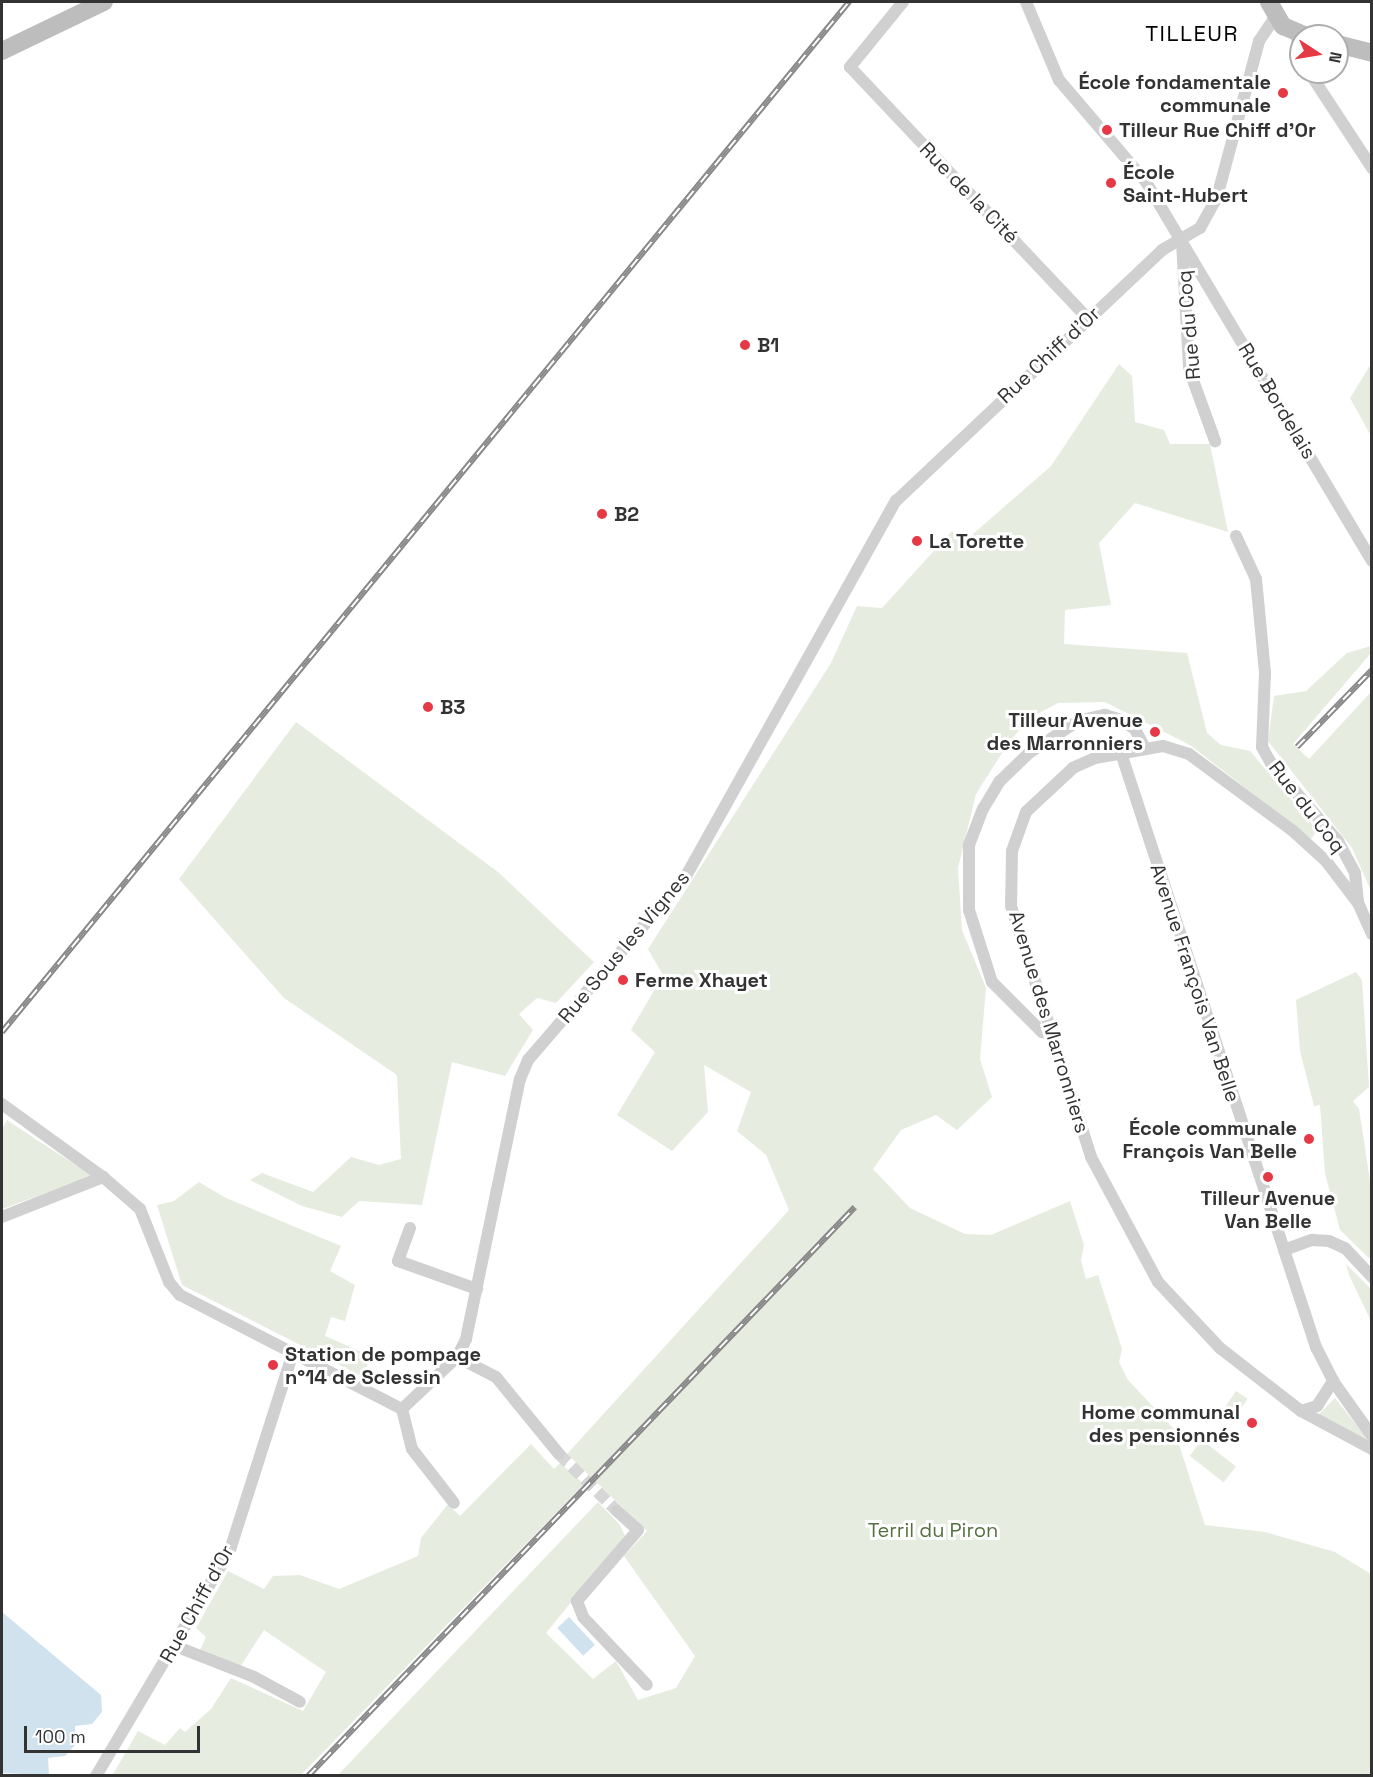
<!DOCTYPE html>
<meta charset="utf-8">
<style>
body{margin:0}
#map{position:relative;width:1373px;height:1777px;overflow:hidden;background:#fff;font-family:"Space Grotesk",sans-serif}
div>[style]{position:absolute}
.green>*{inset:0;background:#e6ecdf;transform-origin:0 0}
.water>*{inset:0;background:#cfe2ee;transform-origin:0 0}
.street-tunnel>*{height:12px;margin-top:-6px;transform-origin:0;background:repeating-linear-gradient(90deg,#d6d6d6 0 12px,transparent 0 18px)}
.street>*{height:12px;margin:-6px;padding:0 6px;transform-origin:6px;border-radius:6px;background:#d0d0d0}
.secondary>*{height:18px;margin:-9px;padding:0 9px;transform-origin:9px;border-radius:9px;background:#bdbdbd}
.rail>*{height:6px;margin-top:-3px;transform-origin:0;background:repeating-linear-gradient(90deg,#fff 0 11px,#888 0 22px);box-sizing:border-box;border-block:2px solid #888}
.dots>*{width:16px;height:16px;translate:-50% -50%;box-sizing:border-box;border:3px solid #fff;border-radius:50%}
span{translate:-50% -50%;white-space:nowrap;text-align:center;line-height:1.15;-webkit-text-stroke:6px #fff;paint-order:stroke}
.poi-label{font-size:20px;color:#333;font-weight:700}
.right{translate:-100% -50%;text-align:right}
.left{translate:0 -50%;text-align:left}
.street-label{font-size:20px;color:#333}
.park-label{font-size:20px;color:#56703f}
.quarter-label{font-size:22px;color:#000;letter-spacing:1.5px}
.frame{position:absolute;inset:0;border:3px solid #333;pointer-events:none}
.north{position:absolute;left:1289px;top:24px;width:60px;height:60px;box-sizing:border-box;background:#fff;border:2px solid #adadad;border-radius:50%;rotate:102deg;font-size:16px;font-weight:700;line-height:24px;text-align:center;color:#333}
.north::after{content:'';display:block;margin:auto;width:21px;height:27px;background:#e63946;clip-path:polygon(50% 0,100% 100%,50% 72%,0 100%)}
.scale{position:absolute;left:24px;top:1726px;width:176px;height:27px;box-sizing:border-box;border:3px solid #333;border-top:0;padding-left:8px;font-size:18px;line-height:21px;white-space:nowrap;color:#333;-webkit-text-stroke:4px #fff;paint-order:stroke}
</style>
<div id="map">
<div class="green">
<i style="clip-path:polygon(1119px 364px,1132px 376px,1135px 422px,1164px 430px,1170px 444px,1210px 444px,1228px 532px,1135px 503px,1099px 543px,1111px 605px,1065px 610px,1064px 644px,1187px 653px,1207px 733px,1221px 745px,1250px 751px,1317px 830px,1311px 839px,1190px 745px,1105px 702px,1058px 703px,1030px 718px,1009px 742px,976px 794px,958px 868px,962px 930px,986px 988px,980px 1059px,992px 1097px,957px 1130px,936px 1115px,901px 1130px,873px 1169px,910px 1208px,965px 1234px,991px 1235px,1070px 1201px,1084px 1245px,1081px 1260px,1086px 1279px,1098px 1275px,1122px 1349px,1119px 1362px,1128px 1380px,1174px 1429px,1205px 1525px,1265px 1532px,1335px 1552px,1371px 1574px,1371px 1775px,337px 1776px,598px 1502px,620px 1525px,625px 1536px,546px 1633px,593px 1679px,616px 1661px,638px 1700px,676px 1688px,695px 1656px,624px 1556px,647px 1531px,567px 1454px,789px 1210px,766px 1155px,737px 1131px,751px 1092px,704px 1065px,708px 1112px,672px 1151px,617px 1115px,655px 1052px,631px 1030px,663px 975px,648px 949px,831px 663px,857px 606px,882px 608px,952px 531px,965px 541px,1051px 466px)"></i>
<i style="clip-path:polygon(1371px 364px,1371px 436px,1350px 398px)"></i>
<i style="clip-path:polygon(1371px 646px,1371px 653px,1293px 744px,1309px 759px,1371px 692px,1371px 891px,1352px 848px,1268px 741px,1274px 696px,1306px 691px,1347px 653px)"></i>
<i style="clip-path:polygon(296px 722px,498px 872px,594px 962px,556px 1003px,537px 998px,519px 1014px,533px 1030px,505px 1076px,452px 1062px,422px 1205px,359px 1201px,342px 1217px,302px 1206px,250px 1180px,262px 1173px,313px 1192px,351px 1157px,379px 1165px,401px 1159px,397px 1075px,284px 998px,179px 879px)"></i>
<i style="clip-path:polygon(1356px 972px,1362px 980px,1369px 1087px,1353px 1101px,1359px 1109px,1371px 1187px,1371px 1260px,1340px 1230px,1325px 1173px,1320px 1105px,1314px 1106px,1300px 1051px,1296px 1000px)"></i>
<i style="clip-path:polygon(7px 1120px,34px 1138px,93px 1176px,2px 1209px,2px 1129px)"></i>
<i style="clip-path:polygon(199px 1182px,226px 1198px,341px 1246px,330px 1271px,355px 1285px,345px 1321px,331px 1317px,325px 1336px,371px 1356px,363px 1377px,182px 1285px,157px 1205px,174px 1201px)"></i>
<i style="clip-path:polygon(1346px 1264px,1371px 1289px,1371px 1321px,1349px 1275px)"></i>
<i style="left:1236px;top:1391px;width:14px;height:24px;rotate:34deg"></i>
<i style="clip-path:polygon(1335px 1398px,1366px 1437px,1363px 1440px,1318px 1415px)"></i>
<i style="left:1202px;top:1440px;width:43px;height:20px;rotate:38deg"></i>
<i style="clip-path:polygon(531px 1444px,554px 1469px,560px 1463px,584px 1484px,301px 1775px,112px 1776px,138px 1731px,165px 1745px,180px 1728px,185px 1732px,211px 1709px,231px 1678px,303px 1711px,326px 1672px,264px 1630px,240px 1667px,200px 1650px,206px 1637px,196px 1628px,228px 1571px,264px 1589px,273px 1576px,300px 1575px,339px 1589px,418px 1556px,421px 1538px,448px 1504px,460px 1516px)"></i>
</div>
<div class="water">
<i style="clip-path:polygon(2px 1612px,101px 1695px,102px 1712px,92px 1724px,75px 1726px,76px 1744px,65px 1756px,48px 1758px,49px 1775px,2px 1773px)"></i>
<i style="left:569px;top:1617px;width:38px;height:16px;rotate:47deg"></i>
</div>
<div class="street-tunnel">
<i style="left:559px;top:1454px;width:81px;rotate:44.5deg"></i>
</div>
<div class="street">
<i style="left:903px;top:2px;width:84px;rotate:129.2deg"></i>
<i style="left:850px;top:67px;width:347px;rotate:46.6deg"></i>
<i style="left:1026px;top:2px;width:85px;rotate:67.1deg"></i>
<i style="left:1059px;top:80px;width:134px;rotate:49.5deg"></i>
<i style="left:1146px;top:182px;width:441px;rotate:59.2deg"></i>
<i style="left:1296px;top:33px;width:26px;rotate:79deg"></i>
<i style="left:1309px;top:72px;width:115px;rotate:56.7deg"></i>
<i style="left:1182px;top:242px;width:127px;rotate:86.8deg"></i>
<i style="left:1189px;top:369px;width:77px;rotate:70.1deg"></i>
<i style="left:1236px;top:536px;width:47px;rotate:65.1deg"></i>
<i style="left:1256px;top:579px;width:94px;rotate:84.5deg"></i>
<i style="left:1265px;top:673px;width:74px;rotate:92.3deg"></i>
<i style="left:1262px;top:747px;width:18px;rotate:61deg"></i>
<i style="left:1271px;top:763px;width:103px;rotate:49.3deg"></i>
<i style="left:1338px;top:841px;width:36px;rotate:62deg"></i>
<i style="left:1355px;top:873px;width:30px;rotate:84deg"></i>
<i style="left:1121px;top:753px;width:625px;rotate:71.83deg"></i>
<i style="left:1316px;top:1347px;width:38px;rotate:63deg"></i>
<i style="left:1333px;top:1381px;width:67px;rotate:54.7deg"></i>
<i style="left:1372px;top:934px;width:34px;rotate:-114deg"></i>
<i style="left:1358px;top:903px;width:53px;rotate:-127.3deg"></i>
<i style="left:1326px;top:861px;width:45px;rotate:-137.7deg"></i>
<i style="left:1293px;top:831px;width:129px;rotate:-143.5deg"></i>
<i style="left:1189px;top:754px;width:27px;rotate:-163deg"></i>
<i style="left:1163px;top:746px;width:69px;rotate:170deg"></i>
<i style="left:1095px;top:758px;width:24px;rotate:156deg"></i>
<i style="left:1073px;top:768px;width:64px;rotate:136.9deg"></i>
<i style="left:1026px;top:812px;width:41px;rotate:109.7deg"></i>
<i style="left:1012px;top:851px;width:55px;rotate:91deg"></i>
<i style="left:1011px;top:906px;width:263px;rotate:72.3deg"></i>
<i style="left:1091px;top:1157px;width:142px;rotate:61.8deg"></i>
<i style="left:1158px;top:1282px;width:91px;rotate:46.8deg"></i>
<i style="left:1220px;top:1348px;width:103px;rotate:37.9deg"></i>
<i style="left:1301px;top:1411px;width:81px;rotate:28.2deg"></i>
<i style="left:1052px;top:1034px;width:10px;rotate:-169deg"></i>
<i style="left:1042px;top:1032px;width:71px;rotate:-135deg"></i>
<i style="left:992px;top:982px;width:76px;rotate:-107.7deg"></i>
<i style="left:969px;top:910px;width:65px;rotate:-90deg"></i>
<i style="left:969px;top:845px;width:39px;rotate:-69deg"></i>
<i style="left:983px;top:809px;width:33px;rotate:-59deg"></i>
<i style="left:1000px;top:781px;width:40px;rotate:-44deg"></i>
<i style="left:1029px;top:753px;width:59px;rotate:-33.1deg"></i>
<i style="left:1078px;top:721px;width:28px;rotate:-13deg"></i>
<i style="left:1105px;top:715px;width:17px;rotate:17deg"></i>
<i style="left:1121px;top:720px;width:17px;rotate:33deg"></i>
<i style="left:1135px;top:729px;width:20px;rotate:63deg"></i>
<i style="left:2px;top:1104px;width:125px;rotate:35.9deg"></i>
<i style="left:103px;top:1177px;width:49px;rotate:40.9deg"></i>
<i style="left:140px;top:1209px;width:79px;rotate:68.3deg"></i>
<i style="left:169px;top:1282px;width:17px;rotate:50deg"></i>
<i style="left:180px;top:1295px;width:250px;rotate:27.2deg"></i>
<i style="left:2px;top:1217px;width:109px;rotate:-21.6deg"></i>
<i style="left:410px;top:1228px;width:35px;rotate:110deg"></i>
<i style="left:398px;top:1261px;width:84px;rotate:19.5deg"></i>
<i style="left:1284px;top:1250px;width:30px;rotate:-20deg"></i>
<i style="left:1312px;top:1240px;width:17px;rotate:3deg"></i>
<i style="left:1329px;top:1241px;width:17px;rotate:24deg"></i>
<i style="left:1345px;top:1248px;width:40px;rotate:47deg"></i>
<i style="left:457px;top:1357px;width:44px;rotate:27.1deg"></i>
<i style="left:496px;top:1377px;width:99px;rotate:50.7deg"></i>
<i style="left:402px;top:1409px;width:76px;rotate:-43.4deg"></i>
<i style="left:457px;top:1357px;width:20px;rotate:-63deg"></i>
<i style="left:466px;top:1339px;width:266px;rotate:-78.3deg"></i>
<i style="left:520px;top:1079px;width:21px;rotate:-67deg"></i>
<i style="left:528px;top:1060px;width:243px;rotate:-49.3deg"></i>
<i style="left:686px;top:876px;width:430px;rotate:-60.8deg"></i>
<i style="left:896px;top:501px;width:366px;rotate:-43.3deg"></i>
<i style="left:1162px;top:250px;width:44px;rotate:-30.1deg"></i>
<i style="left:1200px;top:228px;width:35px;rotate:-61deg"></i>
<i style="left:1217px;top:197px;width:162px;rotate:-74.9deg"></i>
<i style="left:1259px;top:41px;width:29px;rotate:-56deg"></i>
<i style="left:402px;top:1409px;width:41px;rotate:76deg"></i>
<i style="left:412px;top:1449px;width:68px;rotate:52.1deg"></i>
<i style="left:1301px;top:1411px;width:17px;rotate:-17deg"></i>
<i style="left:1317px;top:1406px;width:30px;rotate:-57deg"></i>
<i style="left:617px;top:1511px;width:28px;rotate:42deg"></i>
<i style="left:638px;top:1530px;width:94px;rotate:130.7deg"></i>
<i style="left:577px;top:1601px;width:17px;rotate:69deg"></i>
<i style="left:583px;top:1617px;width:93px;rotate:46.7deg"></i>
<i style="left:175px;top:1646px;width:85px;rotate:21.4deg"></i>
<i style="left:254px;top:1677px;width:52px;rotate:28.5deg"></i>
<i style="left:96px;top:1776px;width:263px;rotate:-59.3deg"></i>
<i style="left:230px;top:1550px;width:208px;rotate:-72.3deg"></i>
</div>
<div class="secondary">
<i style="left:1269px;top:2px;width:28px;rotate:60deg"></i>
<i style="left:1283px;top:26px;width:25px;rotate:23deg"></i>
<i style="left:1337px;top:44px;width:36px;rotate:14deg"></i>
<i style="left:2px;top:51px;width:113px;rotate:-25.7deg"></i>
</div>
<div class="rail">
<i style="left:1297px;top:747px;width:107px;rotate:-45.8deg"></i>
<i style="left:2px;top:1032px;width:1334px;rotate:-50.57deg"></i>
<i style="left:308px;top:1776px;width:789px;rotate:-46.13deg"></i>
</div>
<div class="dots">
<i style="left:1283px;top:93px;background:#e63946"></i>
<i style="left:1107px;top:130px;background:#e63946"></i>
<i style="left:1111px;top:183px;background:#e63946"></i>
<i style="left:745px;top:345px;background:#e63946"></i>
<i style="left:602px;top:514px;background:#e63946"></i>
<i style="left:917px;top:541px;background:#e63946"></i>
<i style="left:428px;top:707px;background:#e63946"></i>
<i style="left:1155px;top:732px;background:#e63946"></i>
<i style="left:623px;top:980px;background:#e63946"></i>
<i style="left:1309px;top:1139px;background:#e63946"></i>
<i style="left:1268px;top:1177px;background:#e63946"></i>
<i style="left:273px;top:1365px;background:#e63946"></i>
<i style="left:1252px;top:1423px;background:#e63946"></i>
</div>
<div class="poi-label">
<span class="right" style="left:1271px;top:94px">École fondamentale<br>communale</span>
<span class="left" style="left:1119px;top:130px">Tilleur Rue Chiff d'Or</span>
<span class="left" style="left:1123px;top:184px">École<br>Saint-Hubert</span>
<span class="left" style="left:757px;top:345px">B1</span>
<span class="left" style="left:614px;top:514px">B2</span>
<span class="left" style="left:929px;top:541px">La Torette</span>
<span class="left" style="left:440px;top:707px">B3</span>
<span class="right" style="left:1143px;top:732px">Tilleur Avenue<br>des Marronniers</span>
<span class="left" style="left:635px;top:980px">Ferme Xhayet</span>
<span class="right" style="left:1297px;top:1140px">École communale<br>François Van Belle</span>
<span style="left:1268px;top:1210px">Tilleur Avenue<br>Van Belle</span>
<span class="left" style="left:285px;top:1366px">Station de pompage<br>n°14 de Sclessin</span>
<span class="right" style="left:1240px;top:1424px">Home communal<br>des pensionnés</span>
</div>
<div class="street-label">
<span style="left:969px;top:193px;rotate:46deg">Rue de la Cité</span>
<span style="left:1189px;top:325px;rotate:-95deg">Rue du Coq</span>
<span style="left:1049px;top:355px;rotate:-43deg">Rue Chiff d'Or</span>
<span style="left:1277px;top:401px;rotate:59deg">Rue Bordelais</span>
<span style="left:1307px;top:807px;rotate:52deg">Rue du Coq</span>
<span style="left:624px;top:947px;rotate:-50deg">Rue Sous les Vignes</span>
<span style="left:1195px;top:983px;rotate:72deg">Avenue François Van Belle</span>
<span style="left:1049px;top:1022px;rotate:73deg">Avenue des Marronniers</span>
<span style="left:197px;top:1604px;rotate:-61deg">Rue Chiff d'Or</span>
</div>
<div class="park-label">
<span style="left:933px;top:1530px">Terril du Piron</span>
</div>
<div class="quarter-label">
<span style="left:1192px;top:34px">TILLEUR</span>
</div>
<div class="frame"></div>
<div class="north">N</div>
<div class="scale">100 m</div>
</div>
